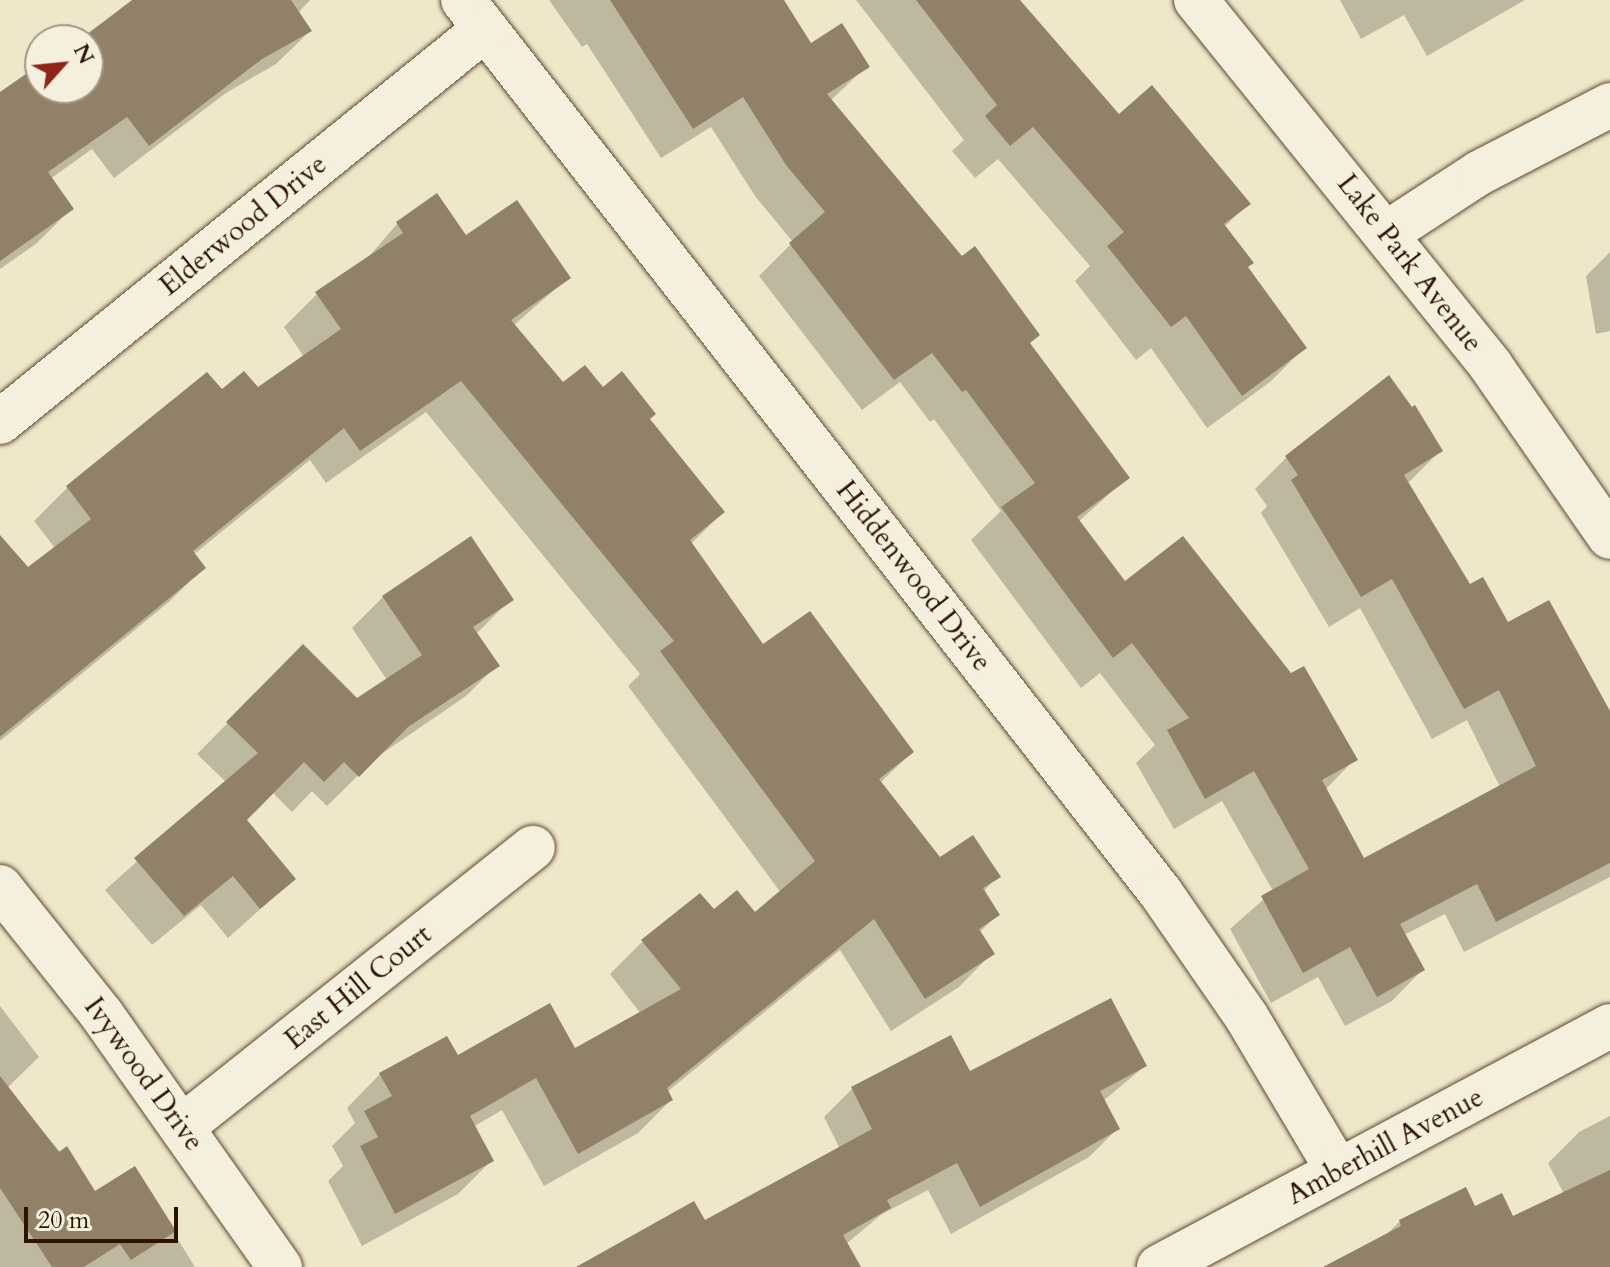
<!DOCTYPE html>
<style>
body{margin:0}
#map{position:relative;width:1610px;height:1267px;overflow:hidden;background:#efe7ca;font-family:Cardo,serif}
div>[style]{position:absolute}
.shadow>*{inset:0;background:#0003}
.building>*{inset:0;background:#928169}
.roads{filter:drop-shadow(0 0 2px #5e4832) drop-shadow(0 0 2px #5e4832)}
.minor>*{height:44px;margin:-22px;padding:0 22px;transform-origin:22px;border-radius:22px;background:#f5efdd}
span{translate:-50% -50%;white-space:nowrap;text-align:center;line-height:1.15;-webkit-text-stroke:6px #f5efdd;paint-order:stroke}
.street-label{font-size:28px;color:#2e1300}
.north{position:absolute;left:24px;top:24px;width:80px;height:80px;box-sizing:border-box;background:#f5efdd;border:2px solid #a59785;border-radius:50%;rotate:63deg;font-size:22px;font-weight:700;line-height:32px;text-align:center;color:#2e1300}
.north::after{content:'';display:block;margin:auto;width:28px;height:36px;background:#8f2418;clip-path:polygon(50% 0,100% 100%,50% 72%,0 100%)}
.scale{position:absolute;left:24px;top:1207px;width:154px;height:36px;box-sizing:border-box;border:4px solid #2e1300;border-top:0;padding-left:10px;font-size:24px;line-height:28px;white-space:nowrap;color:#2e1300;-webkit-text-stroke:6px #f5efdd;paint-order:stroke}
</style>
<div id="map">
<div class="shadow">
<i style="clip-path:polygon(133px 0,310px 0,298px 13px,310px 31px,276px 64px,226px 93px,114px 178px,92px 149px,50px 179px,71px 209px,37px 243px,0 269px,0 97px,40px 68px,40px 88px,88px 88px,88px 40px,78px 40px)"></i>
<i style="clip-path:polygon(549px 0,781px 0,811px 46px,867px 66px,830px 101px,1028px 344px,1127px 478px,1078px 522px,1125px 584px,1355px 759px,1325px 790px,1363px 860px,1500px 787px,1467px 720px,1432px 739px,1360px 608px,1329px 627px,1261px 513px,1267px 506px,1255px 489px,1286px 458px,1440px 451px,1407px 484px,1469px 587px,1610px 713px,1610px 877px,1464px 952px,1445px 914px,1404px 935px,1423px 969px,1392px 1001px,1345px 1026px,1318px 977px,1271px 1003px,1230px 929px,1273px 891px,1222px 801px,1174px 829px,1136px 763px,1155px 745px,1100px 673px,1081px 688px,971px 540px,1001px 511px,934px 419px,930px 422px,900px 382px,862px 410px,759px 276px,793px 242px,755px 196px,711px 127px,661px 158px,587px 44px,582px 47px)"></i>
<i style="clip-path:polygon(856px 0,1017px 0,1118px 117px,1248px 204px,1224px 227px,1246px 268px,1304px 348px,1270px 382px,1207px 428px,1151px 348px,1136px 360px,1075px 281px,1090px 266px,998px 159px,975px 178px,952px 151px,964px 140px)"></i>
<i style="clip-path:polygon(1340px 0,1525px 0,1427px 56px,1404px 15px,1361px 39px)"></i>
<i style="clip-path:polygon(437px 196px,466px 238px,569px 277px,513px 326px,563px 385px,603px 390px,648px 419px,723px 512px,691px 544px,763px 646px,912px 752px,880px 783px,940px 859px,998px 876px,983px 892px,998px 914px,979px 933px,992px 953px,959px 987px,891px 1031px,840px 950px,667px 1092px,671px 1100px,638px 1133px,544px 1186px,502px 1110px,473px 1127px,491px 1161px,458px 1194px,362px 1246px,328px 1181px,343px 1166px,332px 1146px,355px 1123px,347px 1108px,380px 1074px,457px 1058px,574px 1050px,641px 1014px,610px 974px,643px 941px,714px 912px,754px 915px,781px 893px,628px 686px,640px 674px,426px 412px,326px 483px,310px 460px,193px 555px,203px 568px,170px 601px,0 741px,0 545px,27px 570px,55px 548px,34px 521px,68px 487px,222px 392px,257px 390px,304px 357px,284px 327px,317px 294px,366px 260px,397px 224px)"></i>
<i style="clip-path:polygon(1610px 252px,1610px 331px,1596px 334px,1586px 276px)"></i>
<i style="clip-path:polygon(383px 597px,511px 599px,476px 634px,497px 665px,466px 696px,377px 757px,327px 806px,312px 791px,292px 812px,272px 792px,245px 820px,294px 879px,228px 938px,201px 905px,152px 945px,105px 890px,226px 782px,197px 754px,303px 647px,357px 700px,387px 680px,352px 628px)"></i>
<i style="clip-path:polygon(0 1006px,39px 1057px,7px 1088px,95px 1194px,134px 1169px,195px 1267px,0 1267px)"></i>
<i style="clip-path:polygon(950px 1038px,969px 1074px,1145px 1066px,1103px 1101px,1117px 1129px,1089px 1157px,951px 1234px,928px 1190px,882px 1214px,846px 1244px,858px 1267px,589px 1267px,704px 1223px,840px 1149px,824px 1117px,852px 1089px)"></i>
<i style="clip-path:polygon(1610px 1116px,1610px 1267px,1327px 1267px,1384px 1237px,1400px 1221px,1474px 1208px,1512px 1219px,1564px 1194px,1548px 1163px,1579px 1132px)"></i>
</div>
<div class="building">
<i style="clip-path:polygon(132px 0,291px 0,312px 31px,262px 59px,149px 146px,127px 117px,48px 172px,74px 209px,0 261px,0 92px,33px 69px,40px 70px,40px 88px,88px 88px,88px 40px,80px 40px)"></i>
<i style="clip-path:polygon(610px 0,784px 0,811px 43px,842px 23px,870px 67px,827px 94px,962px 256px,975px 246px,1040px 335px,1030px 343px,1130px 478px,1077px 517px,1125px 581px,1183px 536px,1291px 673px,1304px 666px,1358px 760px,1322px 780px,1364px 858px,1536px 766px,1499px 690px,1464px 709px,1392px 579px,1361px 597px,1291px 480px,1298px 475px,1285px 456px,1389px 375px,1412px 407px,1415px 405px,1443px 451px,1404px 475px,1470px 584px,1483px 577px,1508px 622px,1549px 600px,1610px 711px,1610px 863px,1496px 922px,1477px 884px,1400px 924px,1425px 970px,1377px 997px,1350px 947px,1303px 973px,1261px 896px,1309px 869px,1254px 771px,1205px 799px,1167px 730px,1189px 718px,1132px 643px,1113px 658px,1001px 507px,1035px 483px,966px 390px,962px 392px,932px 353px,894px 380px,789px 243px,825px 212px,786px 165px,743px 97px,693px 129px)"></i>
<i style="clip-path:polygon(916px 0,1020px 0,1119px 114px,1152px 85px,1251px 204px,1224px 224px,1254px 263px,1248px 267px,1307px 348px,1242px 396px,1186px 316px,1171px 327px,1107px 246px,1124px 232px,1033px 127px,1010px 146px,985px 116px,997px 105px)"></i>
<i style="clip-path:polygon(437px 193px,466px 235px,517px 200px,571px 278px,511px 320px,563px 382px,585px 365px,603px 387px,622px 371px,656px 414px,650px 419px,725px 512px,690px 540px,763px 644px,810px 611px,914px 752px,879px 779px,940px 857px,973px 835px,1001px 877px,983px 888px,1000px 915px,979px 929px,995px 954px,925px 999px,874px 919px,667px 1088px,673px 1100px,578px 1154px,536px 1078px,470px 1116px,494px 1161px,395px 1214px,360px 1146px,378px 1137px,364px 1111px,392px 1096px,379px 1073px,447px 1036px,458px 1055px,550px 1003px,575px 1048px,681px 989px,641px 940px,700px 893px,714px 909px,737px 890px,755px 912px,815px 861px,660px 651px,674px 641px,461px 381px,360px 451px,344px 428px,193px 551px,206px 568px,0 737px,0 535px,28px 567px,91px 519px,66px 486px,207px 372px,222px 389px,244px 371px,258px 387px,341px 329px,315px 292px,403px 233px,396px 222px)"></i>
<i style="clip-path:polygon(471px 536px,514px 600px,473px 627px,500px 666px,408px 727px,359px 777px,344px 762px,324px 782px,304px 762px,247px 820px,296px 879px,260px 909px,233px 876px,184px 916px,134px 858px,258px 753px,226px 722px,303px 644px,357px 698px,422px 655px,382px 596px)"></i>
<i style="clip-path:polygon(1111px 998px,1147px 1066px,1100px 1091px,1120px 1129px,980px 1207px,957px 1163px,887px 1200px,891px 1208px,843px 1235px,861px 1267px,576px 1267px,694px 1201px,705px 1220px,872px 1129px,851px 1087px,951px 1035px,970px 1071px)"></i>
<i style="clip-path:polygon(0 1076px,59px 1152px,67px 1146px,95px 1191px,135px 1166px,176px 1231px,131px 1260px,120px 1244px,84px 1267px,52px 1267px,0 1188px)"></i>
<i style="clip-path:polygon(1610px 1170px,1610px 1267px,1323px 1267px,1401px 1226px,1399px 1220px,1466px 1187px,1475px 1206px,1502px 1193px,1513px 1216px)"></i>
</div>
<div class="roads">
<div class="minor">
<i style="left:463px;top:0;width:1133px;rotate:51.99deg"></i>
<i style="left:1161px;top:893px;width:150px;rotate:55.4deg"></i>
<i style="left:1246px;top:1016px;width:180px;rotate:59.3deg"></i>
<i style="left:1196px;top:0;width:470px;rotate:51.1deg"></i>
<i style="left:1491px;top:366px;width:208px;rotate:55.2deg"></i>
<i style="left:1387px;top:233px;width:110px;rotate:-33.1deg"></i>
<i style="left:1479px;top:173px;width:148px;rotate:-27.4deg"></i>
<i style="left:0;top:422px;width:624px;rotate:-39.02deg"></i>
<i style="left:0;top:887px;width:164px;rotate:51.4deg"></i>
<i style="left:102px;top:1015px;width:309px;rotate:54.8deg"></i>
<i style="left:183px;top:1126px;width:447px;rotate:-38.5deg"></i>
<i style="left:1159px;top:1267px;width:511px;rotate:-28.12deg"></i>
</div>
</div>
<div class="street-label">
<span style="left:243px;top:225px;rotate:-39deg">Elderwood Drive</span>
<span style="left:1410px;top:263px;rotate:52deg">Lake Park Avenue</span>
<span style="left:914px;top:576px;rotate:52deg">Hiddenwood Drive</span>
<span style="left:358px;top:987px;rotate:-39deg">East Hill Court</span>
<span style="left:144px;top:1074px;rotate:54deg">Ivywood Drive</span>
<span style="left:1385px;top:1146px;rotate:-28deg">Amberhill Avenue</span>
</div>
<div class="north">N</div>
<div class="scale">20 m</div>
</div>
